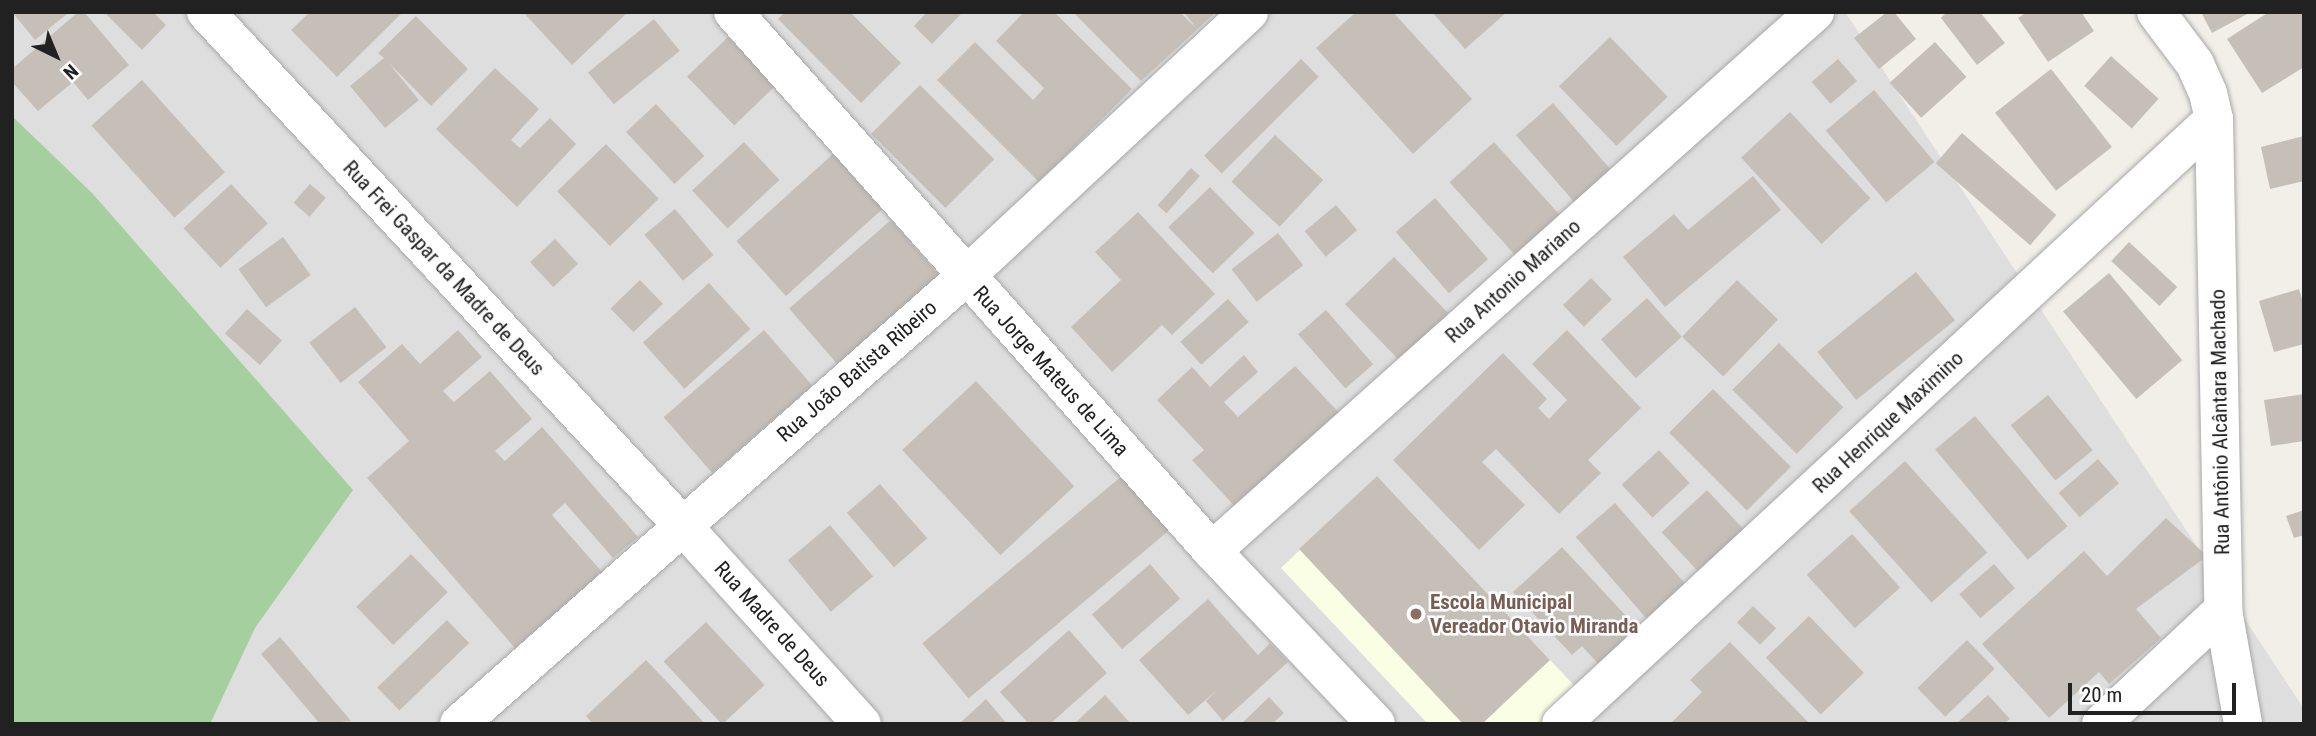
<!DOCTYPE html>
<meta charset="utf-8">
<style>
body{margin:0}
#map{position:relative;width:2316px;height:736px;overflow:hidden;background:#f1efe8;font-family:"Roboto Condensed",sans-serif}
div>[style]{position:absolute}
.residential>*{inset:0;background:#dfdede}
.education>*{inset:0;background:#fafee4}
.forest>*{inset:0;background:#a6cf9f}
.building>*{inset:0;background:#c6bfb8;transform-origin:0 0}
.roads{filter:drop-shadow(0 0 2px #a8a8a8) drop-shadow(0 0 2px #a8a8a8)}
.minor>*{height:38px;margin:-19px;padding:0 19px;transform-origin:19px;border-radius:19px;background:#fff}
.dots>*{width:19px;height:19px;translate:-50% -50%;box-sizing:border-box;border:4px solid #fff;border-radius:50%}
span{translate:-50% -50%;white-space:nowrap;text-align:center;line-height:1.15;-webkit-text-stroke:5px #fff;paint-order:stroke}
.street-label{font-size:21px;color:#212121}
.education-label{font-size:21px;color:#785e54;font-weight:700}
.left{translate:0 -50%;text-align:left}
.frame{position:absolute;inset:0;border:14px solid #212121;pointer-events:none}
.north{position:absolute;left:21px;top:21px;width:70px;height:70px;-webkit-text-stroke:5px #fff;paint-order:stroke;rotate:137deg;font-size:19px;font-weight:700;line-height:28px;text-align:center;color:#212121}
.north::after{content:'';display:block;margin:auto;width:24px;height:32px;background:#212121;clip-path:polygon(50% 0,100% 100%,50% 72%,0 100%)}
.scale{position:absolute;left:2068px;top:683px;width:168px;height:32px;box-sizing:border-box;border:4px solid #212121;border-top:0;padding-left:9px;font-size:21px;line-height:24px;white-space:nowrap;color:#212121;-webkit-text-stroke:5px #fff;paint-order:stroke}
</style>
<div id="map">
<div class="residential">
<i style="clip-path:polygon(12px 12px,1845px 12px,2304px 709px,2304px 724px,12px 724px)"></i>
</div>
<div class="education">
<i style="clip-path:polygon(1377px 476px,1584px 696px,1554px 724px,1428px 724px,1281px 568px)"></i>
</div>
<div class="forest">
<i style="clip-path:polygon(12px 116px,92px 193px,353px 490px,255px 628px,210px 724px,12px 724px)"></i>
</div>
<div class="building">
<i style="clip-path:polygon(12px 12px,65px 12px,67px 14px,35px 40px)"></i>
<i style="clip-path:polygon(78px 12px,84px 12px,129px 65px,88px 100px,73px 82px,38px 111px,12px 82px,12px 69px)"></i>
<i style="clip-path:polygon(104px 12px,153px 12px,166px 25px,142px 50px)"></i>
<i style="clip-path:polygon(310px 12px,403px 12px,337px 77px,291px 30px)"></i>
<i style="clip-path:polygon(523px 12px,628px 12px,572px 65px)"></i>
<i style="clip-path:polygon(785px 12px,850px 12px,901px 63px,861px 103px,778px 19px)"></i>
<i style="clip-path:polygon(927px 12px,961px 12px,962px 13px,932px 44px,914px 26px)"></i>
<i style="clip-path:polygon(1024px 12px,1054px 12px,1132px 89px,1039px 182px,937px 80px,975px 42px,1033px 100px,1044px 88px,996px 41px)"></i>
<i style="clip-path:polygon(1073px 12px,1180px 12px,1196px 28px,1184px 12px,1216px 12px,1141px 81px)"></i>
<i style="clip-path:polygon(1356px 12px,1393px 12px,1472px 99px,1413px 154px,1316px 48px)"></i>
<i style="clip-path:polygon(1432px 12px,1507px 12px,1465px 49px)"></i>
<i style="clip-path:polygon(1887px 12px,1894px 12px,1916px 39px,1879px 69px,1854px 38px)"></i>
<i style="clip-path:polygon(1947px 12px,1980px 12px,2005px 43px,1977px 65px,1941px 18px)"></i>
<i style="clip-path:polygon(2027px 12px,2081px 12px,2094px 31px,2048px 62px,2018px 18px)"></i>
<i style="clip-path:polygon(2201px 12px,2251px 12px,2212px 33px)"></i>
<i style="clip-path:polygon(2269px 12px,2304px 12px,2304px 67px,2262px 93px,2227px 39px)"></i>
<i style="clip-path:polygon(416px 16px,468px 69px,431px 106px,388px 62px,419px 100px,385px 128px,350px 86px,384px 58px,378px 53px)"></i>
<i style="left:654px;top:19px;width:41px;height:85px;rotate:51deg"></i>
<i style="left:728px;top:37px;width:68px;height:57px;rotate:46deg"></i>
<i style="left:1610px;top:37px;width:83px;height:71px;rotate:46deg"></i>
<i style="left:1935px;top:42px;width:47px;height:61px;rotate:48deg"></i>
<i style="left:2111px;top:56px;width:64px;height:40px;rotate:42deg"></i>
<i style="left:1301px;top:59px;width:25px;height:137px;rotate:45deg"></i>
<i style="left:1838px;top:59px;width:29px;height:35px;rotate:49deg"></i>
<i style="clip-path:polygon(495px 68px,539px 109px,511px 140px,520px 148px,550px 118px,576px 144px,517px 207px,436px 129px)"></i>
<i style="left:2051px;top:69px;width:99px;height:71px;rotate:52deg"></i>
<i style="left:142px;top:80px;width:124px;height:68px;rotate:48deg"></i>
<i style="left:920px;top:85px;width:105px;height:69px;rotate:45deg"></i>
<i style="left:1874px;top:90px;width:94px;height:63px;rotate:50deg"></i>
<i style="left:1553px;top:103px;width:89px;height:49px;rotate:49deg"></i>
<i style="left:656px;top:104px;width:71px;height:41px;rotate:47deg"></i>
<i style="left:1790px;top:112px;width:118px;height:67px;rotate:47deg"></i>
<i style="left:1962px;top:133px;width:125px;height:40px;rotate:41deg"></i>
<i style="left:1275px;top:135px;width:66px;height:64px;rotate:43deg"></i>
<i style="clip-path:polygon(2304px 136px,2304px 181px,2270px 189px,2261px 147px)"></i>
<i style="left:744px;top:142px;width:52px;height:71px;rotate:47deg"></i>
<i style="left:1494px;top:142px;width:99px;height:60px;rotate:48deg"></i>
<i style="left:606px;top:144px;width:76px;height:68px;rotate:46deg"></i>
<i style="left:833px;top:154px;width:74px;height:130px;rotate:48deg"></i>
<i style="left:1191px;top:168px;width:12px;height:50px;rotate:42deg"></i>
<i style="clip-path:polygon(1753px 176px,1781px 210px,1665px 307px,1623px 257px,1674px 214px,1688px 230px)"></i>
<i style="left:231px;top:184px;width:54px;height:65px;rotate:47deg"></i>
<i style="left:310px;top:184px;width:21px;height:25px;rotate:41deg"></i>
<i style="left:1210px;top:187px;width:64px;height:58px;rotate:46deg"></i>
<i style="left:1435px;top:198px;width:81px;height:52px;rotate:49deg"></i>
<i style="left:1336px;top:205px;width:33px;height:41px;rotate:50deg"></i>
<i style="left:675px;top:209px;width:60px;height:40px;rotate:50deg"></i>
<i style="clip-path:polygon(1138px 212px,1215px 294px,1172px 335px,1162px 325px,1112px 372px,1071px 327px,1121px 280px,1095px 252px)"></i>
<i style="left:891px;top:220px;width:75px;height:135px;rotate:49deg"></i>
<i style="left:1278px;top:233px;width:41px;height:59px;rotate:52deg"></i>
<i style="left:283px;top:237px;width:47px;height:55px;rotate:54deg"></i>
<i style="left:555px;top:239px;width:34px;height:34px;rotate:47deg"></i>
<i style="left:2129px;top:242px;width:66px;height:26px;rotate:43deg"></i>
<i style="left:1394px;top:257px;width:81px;height:68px;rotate:46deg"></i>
<i style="left:1916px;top:272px;width:62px;height:127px;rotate:51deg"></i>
<i style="left:2109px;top:273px;width:114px;height:60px;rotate:50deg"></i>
<i style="left:1591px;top:278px;width:30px;height:39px;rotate:46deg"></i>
<i style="left:640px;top:280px;width:33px;height:41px;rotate:46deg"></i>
<i style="left:1737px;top:280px;width:57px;height:79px;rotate:44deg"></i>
<i style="left:709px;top:283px;width:62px;height:89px;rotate:48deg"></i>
<i style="clip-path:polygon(2299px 289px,2304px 305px,2304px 344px,2274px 352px,2259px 301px)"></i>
<i style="left:1647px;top:298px;width:52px;height:62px;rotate:48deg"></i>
<i style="left:1228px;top:299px;width:31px;height:64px;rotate:48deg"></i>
<i style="left:355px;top:307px;width:51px;height:58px;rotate:52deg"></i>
<i style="left:247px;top:309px;width:47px;height:33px;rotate:42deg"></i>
<i style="left:1326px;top:310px;width:72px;height:37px;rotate:49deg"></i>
<i style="clip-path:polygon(458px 330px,482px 357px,443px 391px,454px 402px,490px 371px,532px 419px,495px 451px,505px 461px,542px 427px,638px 537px,613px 558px,565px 503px,552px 515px,602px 572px,515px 648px,367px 478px,409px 441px,358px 382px,402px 344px,420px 364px)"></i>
<i style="left:764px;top:330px;width:74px;height:133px;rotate:49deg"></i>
<i style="clip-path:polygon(1567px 330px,1641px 408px,1588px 460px,1601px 473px,1559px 514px,1496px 449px,1482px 462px,1525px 505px,1479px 550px,1393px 460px,1503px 353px,1547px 399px,1538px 408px,1549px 419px,1567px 400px,1532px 364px)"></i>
<i style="left:1779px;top:343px;width:91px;height:66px;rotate:45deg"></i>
<i style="clip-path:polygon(1244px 355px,1258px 372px,1224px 402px,1238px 417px,1295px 366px,1342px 416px,1239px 511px,1192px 460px,1204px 450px,1157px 400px,1192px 367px,1210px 387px)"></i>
<i style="left:976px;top:381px;width:144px;height:101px;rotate:47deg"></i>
<i style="left:1713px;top:389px;width:110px;height:62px;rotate:45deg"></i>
<i style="clip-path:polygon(2304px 394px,2304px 441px,2271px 446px,2264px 400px)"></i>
<i style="left:2048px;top:395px;width:71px;height:48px;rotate:51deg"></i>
<i style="left:1975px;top:416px;width:144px;height:52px;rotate:50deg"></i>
<i style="left:1659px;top:450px;width:45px;height:51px;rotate:47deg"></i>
<i style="left:2098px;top:459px;width:32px;height:52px;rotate:49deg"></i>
<i style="left:1905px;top:461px;width:123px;height:75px;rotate:48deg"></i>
<i style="left:1123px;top:475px;width:72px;height:262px;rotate:50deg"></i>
<i style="clip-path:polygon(1377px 476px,1550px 660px,1482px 724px,1463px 724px,1299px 549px)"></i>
<i style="left:880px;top:484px;width:72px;height:44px;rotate:49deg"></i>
<i style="left:1707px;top:490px;width:65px;height:62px;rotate:47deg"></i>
<i style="left:1615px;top:503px;width:111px;height:52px;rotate:49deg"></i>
<i style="clip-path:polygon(2304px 510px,2304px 535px,2294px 538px,2286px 516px)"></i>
<i style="clip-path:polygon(2166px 518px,2207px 556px,2136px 609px,2161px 638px,2109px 684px,2099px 672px,2049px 718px,1982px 644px,2084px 551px,2107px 576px)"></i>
<i style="left:830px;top:525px;width:67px;height:55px;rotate:50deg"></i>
<i style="left:1852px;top:534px;width:72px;height:61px;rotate:48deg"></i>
<i style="clip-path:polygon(1562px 547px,1641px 632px,1603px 669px,1582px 646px,1572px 655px,1513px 592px)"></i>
<i style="left:411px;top:554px;width:53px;height:76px;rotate:46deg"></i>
<i style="left:1150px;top:564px;width:46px;height:77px;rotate:49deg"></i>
<i style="left:1994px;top:564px;width:32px;height:46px;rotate:49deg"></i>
<i style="clip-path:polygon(1208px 599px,1258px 655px,1270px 643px,1288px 662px,1223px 721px,1206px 701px,1217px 690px,1188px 715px,1139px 660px)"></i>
<i style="left:1753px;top:606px;width:32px;height:23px;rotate:44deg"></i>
<i style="left:1809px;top:616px;width:79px;height:60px;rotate:46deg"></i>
<i style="left:447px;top:620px;width:32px;height:97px;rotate:46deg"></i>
<i style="left:706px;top:622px;width:86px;height:58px;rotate:47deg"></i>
<i style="clip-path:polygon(1069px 630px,1107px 673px,1050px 724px,1029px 724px,1000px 692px)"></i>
<i style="clip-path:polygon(280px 637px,351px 721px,320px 724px,261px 654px)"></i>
<i style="left:1967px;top:640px;width:40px;height:69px;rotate:46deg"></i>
<i style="clip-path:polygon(1730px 642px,1810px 724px,1670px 724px,1702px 692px,1690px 680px)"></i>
<i style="clip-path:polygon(646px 660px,670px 685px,705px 724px,593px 724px,586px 716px)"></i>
<i style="clip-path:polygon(1105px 695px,1131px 724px,1074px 724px)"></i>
<i style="clip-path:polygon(1988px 695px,2010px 719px,2004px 724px,1956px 724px)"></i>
<i style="clip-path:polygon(1269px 697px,1284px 713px,1272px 724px,1241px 724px)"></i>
<i style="clip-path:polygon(986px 699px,1007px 724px,959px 724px)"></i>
</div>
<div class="roads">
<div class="minor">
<i style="left:206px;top:12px;width:700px;rotate:47.14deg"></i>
<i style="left:682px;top:525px;width:268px;rotate:47.9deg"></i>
<i style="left:733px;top:12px;width:721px;rotate:48.37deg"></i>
<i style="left:1212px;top:551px;width:238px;rotate:46.5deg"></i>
<i style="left:2156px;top:12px;width:65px;rotate:53.1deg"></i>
<i style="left:2195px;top:64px;width:32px;rotate:66deg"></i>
<i style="left:2208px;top:93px;width:27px;rotate:77deg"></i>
<i style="left:2214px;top:119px;width:491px;rotate:88.9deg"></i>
<i style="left:2223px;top:610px;width:116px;rotate:80deg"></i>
<i style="left:1212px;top:551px;width:809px;rotate:-41.79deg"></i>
<i style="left:459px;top:724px;width:677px;rotate:-41.46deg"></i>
<i style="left:966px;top:276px;width:387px;rotate:-43deg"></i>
<i style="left:1561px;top:724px;width:890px;rotate:-42.81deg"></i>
<i style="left:2101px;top:724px;width:167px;rotate:-43.1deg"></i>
</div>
</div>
<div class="dots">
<i style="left:1416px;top:614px;background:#8d6e63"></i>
</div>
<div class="street-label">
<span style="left:444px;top:268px;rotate:47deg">Rua Frei Gaspar da Madre de Deus</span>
<span style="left:1513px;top:281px;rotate:-42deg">Rua Antonio Mariano</span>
<span style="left:857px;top:371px;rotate:-41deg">Rua João Batista Ribeiro</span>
<span style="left:1051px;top:371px;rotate:48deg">Rua Jorge Mateus de Lima</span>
<span style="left:1888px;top:422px;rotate:-43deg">Rua Henrique Maximino</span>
<span style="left:2220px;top:422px;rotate:-91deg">Rua Antônio Alcântara Machado</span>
<span style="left:772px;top:624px;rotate:48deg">Rua Madre de Deus</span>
</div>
<div class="education-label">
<span class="left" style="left:1430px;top:614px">Escola Municipal<br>Vereador Otavio Miranda</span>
</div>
<div class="frame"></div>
<div class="north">N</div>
<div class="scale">20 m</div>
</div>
